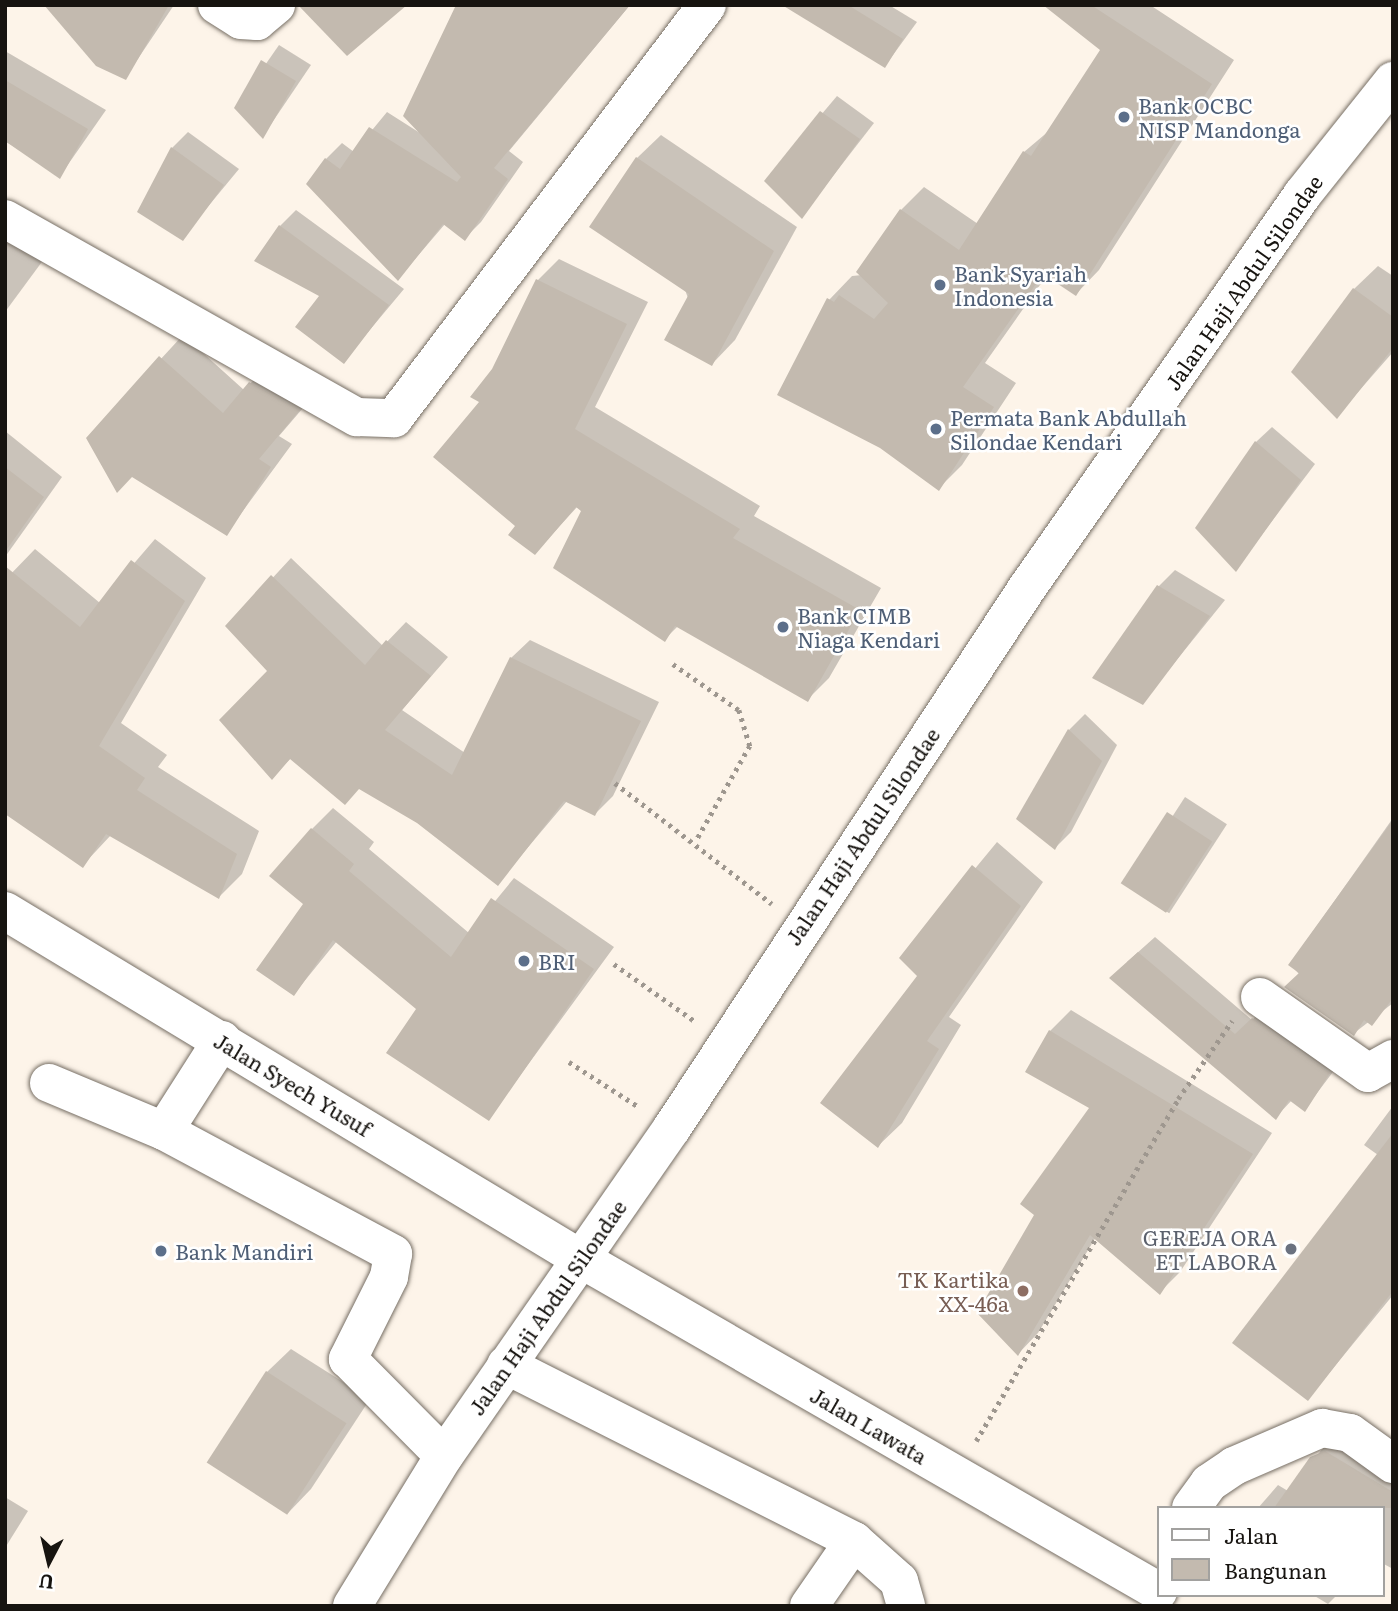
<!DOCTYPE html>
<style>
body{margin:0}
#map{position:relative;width:1398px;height:1611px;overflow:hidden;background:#fdf4e9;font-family:Literata,serif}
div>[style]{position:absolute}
.shadow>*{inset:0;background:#0003;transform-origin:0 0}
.building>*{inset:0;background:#c3baaf;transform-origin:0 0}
.path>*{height:4.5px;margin-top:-2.25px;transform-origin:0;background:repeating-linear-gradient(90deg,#9e978f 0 3.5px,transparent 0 8.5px)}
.roads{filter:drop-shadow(0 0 2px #776f65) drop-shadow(0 0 2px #776f65)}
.minor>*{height:38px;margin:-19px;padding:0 19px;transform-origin:19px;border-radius:19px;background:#fff}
.highway>*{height:38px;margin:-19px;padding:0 19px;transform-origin:19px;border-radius:19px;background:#fff}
.dots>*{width:19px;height:19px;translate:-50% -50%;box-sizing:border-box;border:4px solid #fff;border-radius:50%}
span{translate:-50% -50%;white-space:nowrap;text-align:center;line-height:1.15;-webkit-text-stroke:5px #fff;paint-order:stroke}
.service-label{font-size:21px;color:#4e5e75}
.left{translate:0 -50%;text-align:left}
.street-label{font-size:21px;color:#171410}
.worship-label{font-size:21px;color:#5b616d}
.right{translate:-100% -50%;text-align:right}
.education-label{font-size:21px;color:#785e54}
.frame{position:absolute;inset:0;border:7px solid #171410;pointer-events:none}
.legend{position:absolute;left:1157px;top:1506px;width:228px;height:91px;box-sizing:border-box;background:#fff;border:2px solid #a2a19f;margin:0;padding:9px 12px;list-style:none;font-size:21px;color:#171410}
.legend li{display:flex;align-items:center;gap:14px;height:35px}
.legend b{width:35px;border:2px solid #a2a19f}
.north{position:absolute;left:14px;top:1527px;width:70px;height:70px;-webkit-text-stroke:5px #fff;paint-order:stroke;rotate:187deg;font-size:19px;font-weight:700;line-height:28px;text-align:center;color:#171410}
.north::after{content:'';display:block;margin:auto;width:24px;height:32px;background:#171410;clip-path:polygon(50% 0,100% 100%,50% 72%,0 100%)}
</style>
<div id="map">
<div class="shadow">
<i style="clip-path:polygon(47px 5px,174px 5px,125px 78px)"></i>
<i style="clip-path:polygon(556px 5px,630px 5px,509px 151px,523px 162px,481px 222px,465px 238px,445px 224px,398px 279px,326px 159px,342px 143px,354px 152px,387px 112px,420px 133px)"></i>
<i style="clip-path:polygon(803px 5px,889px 5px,917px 22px,885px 66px)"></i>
<i style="clip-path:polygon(1046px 5px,1150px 5px,1234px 60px,1099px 270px,1076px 294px,1047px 275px,985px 363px,1016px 383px,962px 465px,938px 489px,829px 300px,852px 276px,862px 275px,901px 210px,924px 187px,978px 224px,1024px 152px,1050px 130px,1103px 50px)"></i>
<i style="clip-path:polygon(279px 45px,311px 65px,263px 136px,236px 107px)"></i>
<i style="clip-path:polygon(5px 51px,106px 110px,60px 176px,5px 141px)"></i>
<i style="clip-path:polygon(837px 96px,874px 123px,802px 216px,766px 180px)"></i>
<i style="clip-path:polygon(188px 132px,239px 169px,182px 238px,139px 211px,172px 148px)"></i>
<i style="clip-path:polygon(661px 135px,797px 227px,735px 340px,712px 364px,637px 158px)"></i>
<i style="clip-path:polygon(296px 210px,404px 289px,343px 362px,322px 295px,280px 226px)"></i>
<i style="clip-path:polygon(5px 223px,47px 255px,5px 312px)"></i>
<i style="clip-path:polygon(559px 259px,648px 302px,595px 407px,760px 506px,754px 516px,881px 588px,829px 678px,808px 699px,678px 626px,664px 640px,578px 506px,535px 553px,517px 526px,481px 402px,538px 280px)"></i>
<i style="clip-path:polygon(1378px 266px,1393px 276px,1393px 352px,1337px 416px,1354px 289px)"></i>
<i style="clip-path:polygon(183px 335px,244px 390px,273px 360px,321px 387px,279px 436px,292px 444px,226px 534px,88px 438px)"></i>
<i style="clip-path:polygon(1272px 427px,1315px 464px,1236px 569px,1256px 442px)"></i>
<i style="clip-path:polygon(5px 431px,62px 477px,5px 557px)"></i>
<i style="clip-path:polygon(155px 539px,206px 578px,121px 723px,167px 755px,158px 767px,259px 831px,242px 874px,219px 897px,111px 835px,83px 865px,5px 580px,35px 549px,100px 603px)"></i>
<i style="clip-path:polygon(291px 558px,383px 646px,406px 622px,448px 657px,402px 710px,465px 753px,511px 658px,530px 640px,659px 702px,613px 796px,595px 814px,567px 801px,497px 884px,418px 822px,360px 788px,291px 758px,272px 777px,269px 671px,228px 626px)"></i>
<i style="clip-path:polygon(1175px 570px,1225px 600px,1142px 703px,1159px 586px)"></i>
<i style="clip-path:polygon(1085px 714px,1117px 745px,1071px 832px,1055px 848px,1069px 730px)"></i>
<i style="left:1185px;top:797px;width:50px;height:106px;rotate:33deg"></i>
<i style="clip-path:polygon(333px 808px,374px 842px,369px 849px,469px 933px,514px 878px,614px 947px,489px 1118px,418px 1009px,337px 941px,294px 994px,312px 829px)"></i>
<i style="clip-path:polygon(1393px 818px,1393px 1003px,1353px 1034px,1290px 964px)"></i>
<i style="clip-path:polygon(997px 842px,1043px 882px,949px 1017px,961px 1025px,902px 1123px,878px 1146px,919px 976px,902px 957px)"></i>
<i style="clip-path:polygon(1155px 937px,1252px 1020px,1269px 1003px,1345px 1056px,1305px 1109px,1292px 1100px,1276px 1117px,1127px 962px)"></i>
<i style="clip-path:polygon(1071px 1010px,1272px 1133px,1180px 1272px,1159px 1293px,1096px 1237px,1038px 1333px,1018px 1354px,1036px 1214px,1091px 1108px,1050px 1031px)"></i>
<i style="clip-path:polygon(1393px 1106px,1393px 1295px,1308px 1399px,1378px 1155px,1364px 1145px)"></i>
<i style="clip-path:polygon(291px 1349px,370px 1399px,311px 1489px,288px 1513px,267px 1372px)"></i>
<i style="clip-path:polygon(1328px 1442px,1393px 1464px,1393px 1569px,1382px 1563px,1382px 1508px,1258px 1508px,1278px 1485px,1288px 1491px)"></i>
<i style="clip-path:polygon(5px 1497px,28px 1511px,5px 1548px)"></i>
<i style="clip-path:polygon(1313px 1595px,1337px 1595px,1328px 1604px)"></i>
</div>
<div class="building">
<i style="clip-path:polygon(44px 5px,169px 5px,126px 80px,96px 66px)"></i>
<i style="clip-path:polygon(298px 5px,407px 5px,347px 56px)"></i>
<i style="clip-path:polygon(456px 5px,630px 5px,494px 168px,508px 179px,465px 241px,443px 224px,398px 281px,306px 184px,325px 158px,340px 169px,369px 127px,457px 182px,461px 177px,403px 116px)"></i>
<i style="clip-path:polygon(782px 5px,848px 5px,903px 39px,885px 68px)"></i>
<i style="clip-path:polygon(1043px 5px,1091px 5px,1212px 84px,1076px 296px,1043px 274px,963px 387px,994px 407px,939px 491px,880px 448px,777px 395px,827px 298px,834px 302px,839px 295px,874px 319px,888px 303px,856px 272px,900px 209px,959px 250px,1023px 151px,1031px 156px,1100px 50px)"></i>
<i style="clip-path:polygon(261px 60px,296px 81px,263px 139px,234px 108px)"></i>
<i style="clip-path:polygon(5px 80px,88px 129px,60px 179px,5px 141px)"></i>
<i style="clip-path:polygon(820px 111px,860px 139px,802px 219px,764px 181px)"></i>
<i style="clip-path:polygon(171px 147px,224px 185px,183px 241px,137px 212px)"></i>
<i style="clip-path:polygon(636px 157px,774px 251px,712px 366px,664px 340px,689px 294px,589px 227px)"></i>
<i style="clip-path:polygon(279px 225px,389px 305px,344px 364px,295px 327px,319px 296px,254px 261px)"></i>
<i style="clip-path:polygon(536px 279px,627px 324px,575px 429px,740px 529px,733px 538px,860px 610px,808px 702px,675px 626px,665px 642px,553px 568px,581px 511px,576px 507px,535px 555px,508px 535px,515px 526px,433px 457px,479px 402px,470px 397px,492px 369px)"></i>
<i style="clip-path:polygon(1353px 288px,1393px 317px,1393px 348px,1337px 419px,1291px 372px)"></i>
<i style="clip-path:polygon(159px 356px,223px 413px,249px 382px,300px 410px,259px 459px,271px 467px,227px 536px,132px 477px,117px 493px,86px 438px)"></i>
<i style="clip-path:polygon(1255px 441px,1301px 480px,1236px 572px,1195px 528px)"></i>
<i style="clip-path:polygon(5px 467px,44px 497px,5px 552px)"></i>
<i style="clip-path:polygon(131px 560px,185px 601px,99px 746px,145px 778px,137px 790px,237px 854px,219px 899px,106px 834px,83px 868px,5px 814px,5px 566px,80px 627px)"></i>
<i style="clip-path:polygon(271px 575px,365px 665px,386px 640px,431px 676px,385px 730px,452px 775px,510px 657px,641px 721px,595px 816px,564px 801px,498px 886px,417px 823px,359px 789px,345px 805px,290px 759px,272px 780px,219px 720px,267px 671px,225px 626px)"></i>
<i style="clip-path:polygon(1157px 585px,1210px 616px,1143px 705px,1092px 678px)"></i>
<i style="clip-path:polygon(1068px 729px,1102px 761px,1055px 850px,1016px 819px)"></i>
<i style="left:1167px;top:812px;width:54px;height:85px;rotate:33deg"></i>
<i style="clip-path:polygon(1393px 820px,1393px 998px,1372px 1026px,1364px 1020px,1354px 1036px,1284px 987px,1299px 973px,1288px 965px)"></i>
<i style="clip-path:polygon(311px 828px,354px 864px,349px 871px,451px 957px,491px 898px,594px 969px,489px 1121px,386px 1053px,416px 1009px,333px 940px,294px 996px,256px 970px,303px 904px,269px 876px)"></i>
<i style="clip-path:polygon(972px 865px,1021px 906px,927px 1041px,939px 1049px,878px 1148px,820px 1103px,917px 976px,899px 958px)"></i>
<i style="clip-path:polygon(1138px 952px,1235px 1034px,1252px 1018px,1330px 1073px,1305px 1112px,1289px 1100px,1276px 1120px,1109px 978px)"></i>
<i style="clip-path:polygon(1049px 1030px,1253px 1154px,1160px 1295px,1090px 1235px,1018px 1356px,977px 1313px,1034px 1215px,1020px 1204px,1089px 1108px,1025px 1072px)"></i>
<i style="clip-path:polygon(1393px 1133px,1393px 1291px,1308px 1401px,1232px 1343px)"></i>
<i style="left:266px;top:1371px;width:96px;height:109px;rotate:33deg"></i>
<i style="clip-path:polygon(1325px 1451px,1393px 1492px,1393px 1508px,1274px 1508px,1310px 1457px)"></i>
</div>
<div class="path">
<i style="left:673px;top:664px;width:80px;rotate:34.9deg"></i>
<i style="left:739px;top:710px;width:38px;rotate:73deg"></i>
<i style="left:750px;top:746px;width:109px;rotate:119.6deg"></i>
<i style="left:615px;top:783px;width:198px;rotate:37.6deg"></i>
<i style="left:614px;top:964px;width:100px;rotate:35.3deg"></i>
<i style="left:569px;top:1062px;width:83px;rotate:32.7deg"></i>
<i style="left:976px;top:1441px;width:397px;rotate:-59.4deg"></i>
<i style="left:1178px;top:1099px;width:95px;rotate:-55.3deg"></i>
</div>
<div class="roads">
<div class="minor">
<i style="left:217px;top:5px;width:28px;rotate:32deg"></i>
<i style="left:241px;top:20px;width:16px;rotate:4deg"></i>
<i style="left:257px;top:21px;width:25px;rotate:-40deg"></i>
<i style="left:5px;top:219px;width:404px;rotate:29.4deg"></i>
<i style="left:357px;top:417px;width:37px;rotate:2deg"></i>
<i style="left:394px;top:418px;width:518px;rotate:-52.84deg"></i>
<i style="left:5px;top:911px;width:673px;rotate:31.14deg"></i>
<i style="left:581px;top:1259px;width:666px;rotate:29.92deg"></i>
<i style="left:1260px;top:997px;width:132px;rotate:35.1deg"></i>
<i style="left:1368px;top:1073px;width:29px;rotate:-29deg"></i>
<i style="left:49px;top:1083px;width:125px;rotate:22.7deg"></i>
<i style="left:164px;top:1131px;width:260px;rotate:28.2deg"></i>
<i style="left:393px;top:1254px;width:23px;rotate:100deg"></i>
<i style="left:389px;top:1277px;width:92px;rotate:116.6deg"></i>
<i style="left:348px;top:1359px;width:136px;rotate:45.3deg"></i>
<i style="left:164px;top:1131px;width:108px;rotate:-57.5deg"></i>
<i style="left:506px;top:1365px;width:390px;rotate:26.8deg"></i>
<i style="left:854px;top:1541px;width:60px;rotate:41.6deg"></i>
<i style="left:899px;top:1581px;width:26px;rotate:74deg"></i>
<i style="left:1191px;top:1508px;width:31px;rotate:-54deg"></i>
<i style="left:1209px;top:1483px;width:30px;rotate:-34deg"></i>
<i style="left:1234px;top:1466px;width:96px;rotate:-23.4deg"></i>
<i style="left:1322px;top:1428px;width:28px;rotate:10deg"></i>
<i style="left:1350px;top:1433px;width:53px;rotate:35.8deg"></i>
<i style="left:809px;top:1606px;width:79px;rotate:-55.3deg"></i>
</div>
<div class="highway">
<i style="left:352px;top:1606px;width:176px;rotate:-58.5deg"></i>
<i style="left:444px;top:1456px;width:399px;rotate:-55.2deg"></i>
<i style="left:672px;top:1128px;width:646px;rotate:-56.68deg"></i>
<i style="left:1027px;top:588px;width:480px;rotate:-55deg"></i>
<i style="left:1302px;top:195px;width:146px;rotate:-51.4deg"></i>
</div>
</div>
<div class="dots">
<i style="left:1124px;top:117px;background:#5c6f8a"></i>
<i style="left:940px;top:285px;background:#5c6f8a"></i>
<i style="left:936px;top:429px;background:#5c6f8a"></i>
<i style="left:783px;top:627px;background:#5c6f8a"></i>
<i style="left:524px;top:961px;background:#5c6f8a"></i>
<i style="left:1291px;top:1249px;background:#6b7280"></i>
<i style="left:161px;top:1251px;background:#5c6f8a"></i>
<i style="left:1023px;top:1291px;background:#8d6e63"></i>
</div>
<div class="service-label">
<span class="left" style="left:1138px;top:117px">Bank OCBC<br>NISP Mandonga</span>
<span class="left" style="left:954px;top:285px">Bank Syariah<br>Indonesia</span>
<span class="left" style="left:950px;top:429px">Permata Bank Abdullah<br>Silondae Kendari</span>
<span class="left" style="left:797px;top:627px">Bank CIMB<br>Niaga Kendari</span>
<span class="left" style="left:538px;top:961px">BRI</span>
<span class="left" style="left:175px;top:1251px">Bank Mandiri</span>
</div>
<div class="street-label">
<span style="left:1243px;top:282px;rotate:-55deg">Jalan Haji Abdul Silondae</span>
<span style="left:862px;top:836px;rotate:-56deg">Jalan Haji Abdul Silondae</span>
<span style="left:293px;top:1084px;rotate:31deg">Jalan Syech Yusuf</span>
<span style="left:547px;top:1307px;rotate:-55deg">Jalan Haji Abdul Silondae</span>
<span style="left:869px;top:1425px;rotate:30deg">Jalan Lawata</span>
</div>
<div class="worship-label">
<span class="right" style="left:1277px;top:1249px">GEREJA ORA<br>ET LABORA</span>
</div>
<div class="education-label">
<span class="right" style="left:1009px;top:1291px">TK Kartika<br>XX-46a</span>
</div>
<div class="frame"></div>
<ul class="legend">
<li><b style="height:9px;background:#fff"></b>Jalan</li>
<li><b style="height:19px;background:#c3baaf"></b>Bangunan</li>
</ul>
<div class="north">U</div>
</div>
